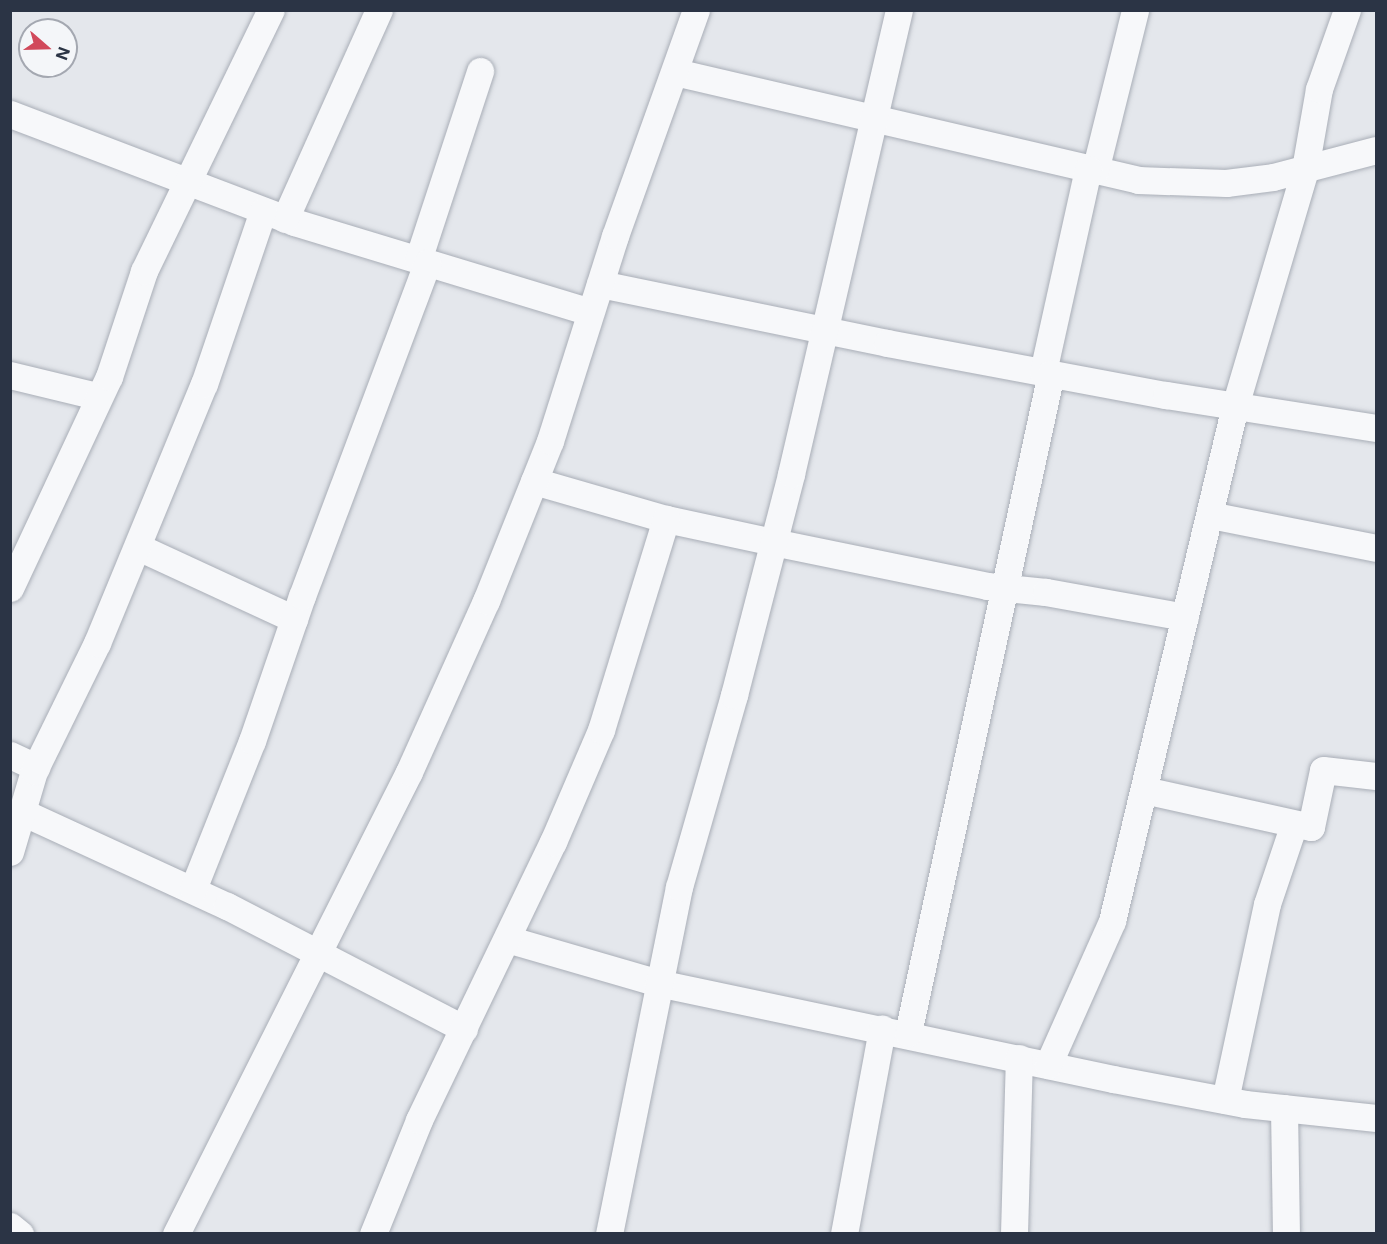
<!DOCTYPE html>
<style>
body{margin:0}
#map{position:relative;width:1387px;height:1244px;overflow:hidden;background:#e4e7ec;font-family:Inter,sans-serif}
div>[style]{position:absolute}
.roads{filter:drop-shadow(0 0 2px #a9aeb7) drop-shadow(0 0 2px #a9aeb7)}
.minor>*{height:27px;margin:-13.5px;padding:0 13.5px;transform-origin:13.5px;border-radius:13.5px;background:#f7f8fa}
span{translate:-50% -50%;white-space:nowrap;text-align:center;line-height:1.15;-webkit-text-stroke:5px #f4f6f9;paint-order:stroke}
.frame{position:absolute;inset:0;border:12px solid #2b3445;pointer-events:none}
.north{position:absolute;left:18px;top:18px;width:60px;height:60px;box-sizing:border-box;background:#f4f6f9;border:2px solid #a4a8b1;border-radius:50%;rotate:110deg;font-size:16px;font-weight:700;line-height:24px;text-align:center;color:#2b3445}
.north::after{content:'';display:block;margin:auto;width:21px;height:27px;background:#d1495b;clip-path:polygon(50% 0,100% 100%,50% 72%,0 100%)}
</style>
<div id="map">
<div class="roads">
<div class="minor">
<i style="left:675px;top:72px;width:475px;rotate:13.1deg"></i>
<i style="left:1138px;top:180px;width:88px;rotate:2deg"></i>
<i style="left:1226px;top:183px;width:47px;rotate:-7.3deg"></i>
<i style="left:1273px;top:177px;width:106px;rotate:-14.7deg"></i>
<i style="left:10px;top:114px;width:304px;rotate:20.8deg"></i>
<i style="left:294px;top:222px;width:309px;rotate:16.9deg"></i>
<i style="left:1095px;top:171px;width:166px;rotate:-76deg"></i>
<i style="left:285px;top:219px;width:229px;rotate:-65.8deg"></i>
<i style="left:418px;top:260px;width:199px;rotate:-71.8deg"></i>
<i style="left:600px;top:284px;width:293px;rotate:11.6deg"></i>
<i style="left:887px;top:343px;width:284px;rotate:10.6deg"></i>
<i style="left:1166px;top:395px;width:213px;rotate:8.9deg"></i>
<i style="left:1043px;top:372px;width:208px;rotate:-77.5deg"></i>
<i style="left:10px;top:375px;width:89px;rotate:13.6deg"></i>
<i style="left:534px;top:481px;width:137px;rotate:16.1deg"></i>
<i style="left:666px;top:519px;width:109px;rotate:12.1deg"></i>
<i style="left:773px;top:542px;width:218px;rotate:11.6deg"></i>
<i style="left:987px;top:586px;width:59px;rotate:5.8deg"></i>
<i style="left:1046px;top:592px;width:141px;rotate:10.2deg"></i>
<i style="left:1210px;top:515px;width:169px;rotate:11.2deg"></i>
<i style="left:138px;top:547px;width:172px;rotate:24.8deg"></i>
<i style="left:10px;top:588px;width:233px;rotate:-64.9deg"></i>
<i style="left:109px;top:377px;width:112px;rotate:-71.7deg"></i>
<i style="left:144px;top:271px;width:290px;rotate:-64.1deg"></i>
<i style="left:10px;top:755px;width:29px;rotate:25deg"></i>
<i style="left:1144px;top:790px;width:171px;rotate:12.5deg"></i>
<i style="left:1311px;top:827px;width:58px;rotate:-78.1deg"></i>
<i style="left:1323px;top:770px;width:53px;rotate:6.5deg"></i>
<i style="left:20px;top:811px;width:228px;rotate:24.7deg"></i>
<i style="left:227px;top:906px;width:267px;rotate:27.4deg"></i>
<i style="left:10px;top:852px;width:84px;rotate:-73.5deg"></i>
<i style="left:34px;top:771px;width:143px;rotate:-63.8deg"></i>
<i style="left:97px;top:643px;width:280px;rotate:-67.6deg"></i>
<i style="left:204px;top:384px;width:183px;rotate:-71.2deg"></i>
<i style="left:193px;top:889px;width:159px;rotate:-68.3deg"></i>
<i style="left:252px;top:741px;width:153px;rotate:-71deg"></i>
<i style="left:302px;top:596px;width:356px;rotate:-69.4deg"></i>
<i style="left:507px;top:939px;width:157px;rotate:16.2deg"></i>
<i style="left:658px;top:983px;width:465px;rotate:11.9deg"></i>
<i style="left:1113px;top:1079px;width:134px;rotate:10.7deg"></i>
<i style="left:1245px;top:1104px;width:132px;rotate:6.1deg"></i>
<i style="left:908px;top:1033px;width:675px;rotate:-77.77deg"></i>
<i style="left:1048px;top:1065px;width:158px;rotate:-66deg"></i>
<i style="left:1112px;top:921px;width:529px;rotate:-76.57deg"></i>
<i style="left:1235px;top:406px;width:247px;rotate:-73.5deg"></i>
<i style="left:1305px;top:169px;width:81px;rotate:-80.1deg"></i>
<i style="left:1319px;top:89px;width:84px;rotate:-70.5deg"></i>
<i style="left:1225px;top:1100px;width:200px;rotate:-77.9deg"></i>
<i style="left:1267px;top:904px;width:84px;rotate:-71.4deg"></i>
<i style="left:1284px;top:1108px;width:126px;rotate:89.1deg"></i>
<i style="left:10px;top:1226px;width:13px;rotate:39deg"></i>
<i style="left:176px;top:1234px;width:517px;rotate:-63.24deg"></i>
<i style="left:409px;top:772px;width:188px;rotate:-65.8deg"></i>
<i style="left:486px;top:601px;width:172px;rotate:-68.2deg"></i>
<i style="left:550px;top:441px;width:215px;rotate:-72.4deg"></i>
<i style="left:615px;top:236px;width:240px;rotate:-70.3deg"></i>
<i style="left:373px;top:1234px;width:123px;rotate:-68deg"></i>
<i style="left:419px;top:1120px;width:309px;rotate:-64.3deg"></i>
<i style="left:553px;top:842px;width:122px;rotate:-66.8deg"></i>
<i style="left:601px;top:730px;width:221px;rotate:-72.9deg"></i>
<i style="left:609px;top:1234px;width:354px;rotate:-78.6deg"></i>
<i style="left:679px;top:887px;width:200px;rotate:-74deg"></i>
<i style="left:734px;top:695px;width:228px;rotate:-75.5deg"></i>
<i style="left:791px;top:474px;width:476px;rotate:-76.9deg"></i>
<i style="left:844px;top:1234px;width:209px;rotate:-79.5deg"></i>
<i style="left:1014px;top:1234px;width:176px;rotate:-88.4deg"></i>
</div>
</div>
<div class="frame"></div>
<div class="north">N</div>
</div>
